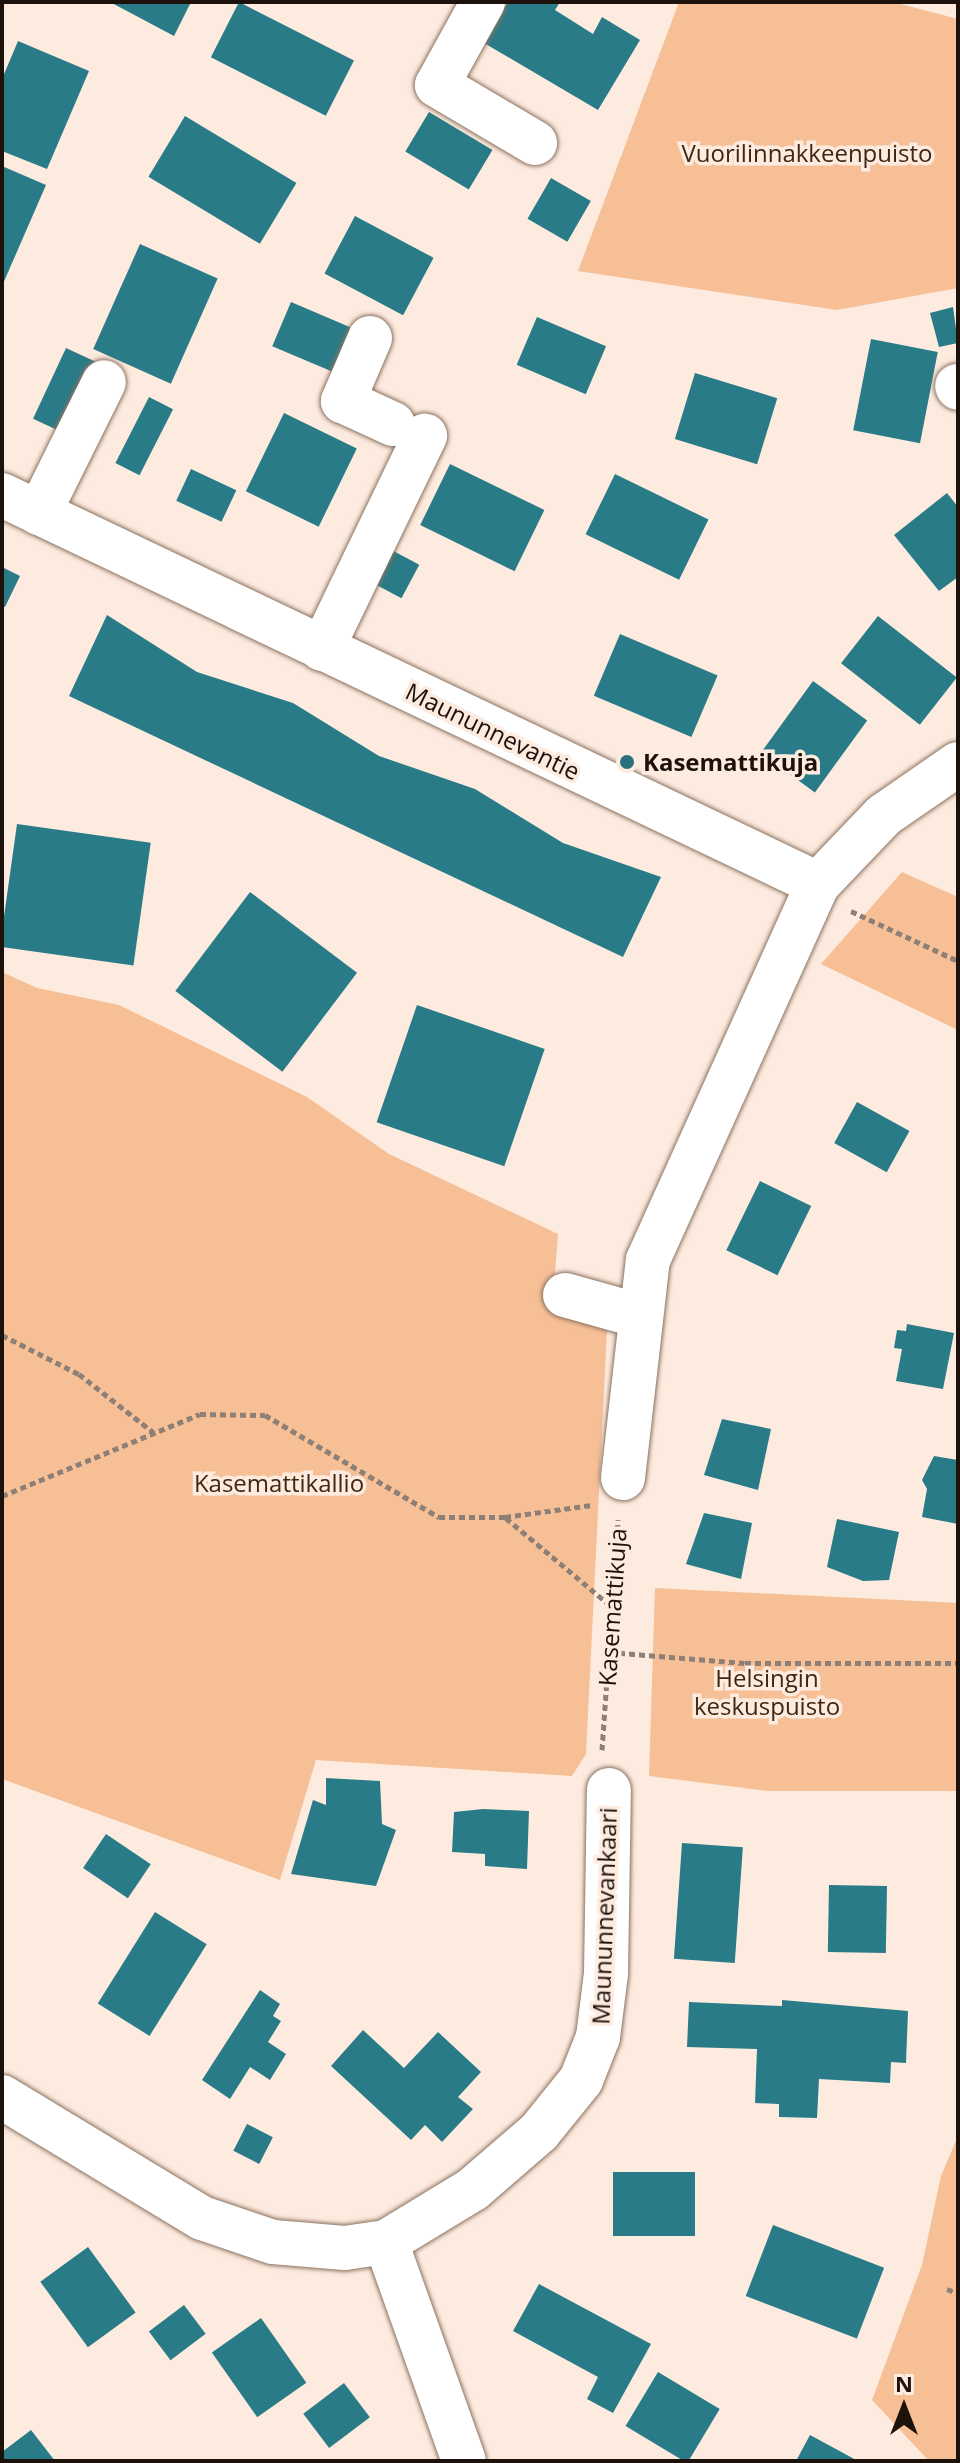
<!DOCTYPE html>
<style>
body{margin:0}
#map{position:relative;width:960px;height:2463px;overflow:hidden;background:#fdebdf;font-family:"Open Sans",sans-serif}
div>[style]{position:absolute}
.green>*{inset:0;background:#f6bf96}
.building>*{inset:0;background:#297b87;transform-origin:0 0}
.path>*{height:5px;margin-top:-2.5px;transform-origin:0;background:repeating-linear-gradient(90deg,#8e8076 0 6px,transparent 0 10px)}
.roads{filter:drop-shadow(0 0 2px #8b725f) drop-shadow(0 0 2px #8b725f)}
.minor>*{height:44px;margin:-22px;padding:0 22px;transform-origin:22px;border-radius:22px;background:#fff}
.dots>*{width:22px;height:22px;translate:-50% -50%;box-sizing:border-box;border:4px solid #fdebdf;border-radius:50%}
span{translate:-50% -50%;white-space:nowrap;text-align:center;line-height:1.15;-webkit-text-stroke:7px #fdebdf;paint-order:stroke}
.park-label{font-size:24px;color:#412712}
.street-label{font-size:24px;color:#1c120b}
.poi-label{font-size:24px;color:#1c120b;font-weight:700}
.left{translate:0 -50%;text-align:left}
.frame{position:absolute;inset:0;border:4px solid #1c120b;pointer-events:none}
.north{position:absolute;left:864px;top:2367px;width:80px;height:80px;-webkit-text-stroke:6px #fdebdf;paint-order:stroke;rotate:0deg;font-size:22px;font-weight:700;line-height:32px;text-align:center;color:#1c120b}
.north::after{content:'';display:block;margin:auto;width:28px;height:36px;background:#1c120b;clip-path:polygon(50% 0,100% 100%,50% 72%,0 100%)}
</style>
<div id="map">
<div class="green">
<i style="clip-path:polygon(679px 2px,893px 2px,958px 19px,958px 288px,837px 310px,578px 271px)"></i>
<i style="clip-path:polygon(902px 872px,958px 897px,958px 1030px,821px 964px)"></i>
<i style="clip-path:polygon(2px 972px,37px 988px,119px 1005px,307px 1097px,389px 1154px,558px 1234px,552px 1312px,607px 1331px,586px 1754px,572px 1776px,316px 1760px,280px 1880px,2px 1779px)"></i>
<i style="clip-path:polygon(655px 1588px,958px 1603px,958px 1791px,769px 1791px,649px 1776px)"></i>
<i style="clip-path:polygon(958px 2136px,958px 2461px,929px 2461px,872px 2400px,922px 2265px,941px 2176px)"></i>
</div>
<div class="building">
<i style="clip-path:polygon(110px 2px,191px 2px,174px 36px)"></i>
<i style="left:239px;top:2px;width:129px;height:62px;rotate:27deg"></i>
<i style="clip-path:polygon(508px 2px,560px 2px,555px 10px,593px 34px,602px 17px,640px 40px,598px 110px,484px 43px)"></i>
<i style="clip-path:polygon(18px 41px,89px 71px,47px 169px,2px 151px,2px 79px)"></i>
<i style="left:429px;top:112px;width:74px;height:46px;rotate:31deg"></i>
<i style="left:185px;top:116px;width:130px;height:71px;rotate:31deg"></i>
<i style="clip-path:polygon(2px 166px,46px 185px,2px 286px)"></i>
<i style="left:551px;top:178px;width:46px;height:47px;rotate:30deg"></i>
<i style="left:355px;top:216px;width:89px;height:65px;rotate:28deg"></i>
<i style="left:140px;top:244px;width:85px;height:115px;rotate:24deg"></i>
<i style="left:291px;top:302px;width:72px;height:48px;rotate:23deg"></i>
<i style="clip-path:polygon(953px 307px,958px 343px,939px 347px,930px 313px)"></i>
<i style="left:537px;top:317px;width:75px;height:52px;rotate:23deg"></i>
<i style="left:871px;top:339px;width:68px;height:93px;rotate:11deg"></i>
<i style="left:66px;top:348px;width:38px;height:78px;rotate:25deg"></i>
<i style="left:695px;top:373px;width:86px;height:69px;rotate:17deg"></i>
<i style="left:149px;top:397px;width:27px;height:74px;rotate:27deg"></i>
<i style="left:284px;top:413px;width:81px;height:87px;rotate:26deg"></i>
<i style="left:450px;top:464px;width:105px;height:68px;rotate:26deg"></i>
<i style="left:191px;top:469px;width:50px;height:35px;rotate:25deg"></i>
<i style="left:615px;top:474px;width:104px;height:67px;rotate:26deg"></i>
<i style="clip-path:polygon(947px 493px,958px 507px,958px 577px,939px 591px,894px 535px)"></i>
<i style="left:384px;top:546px;width:40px;height:38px;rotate:28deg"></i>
<i style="clip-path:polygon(2px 567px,20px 576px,5px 607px,2px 606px)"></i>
<i style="clip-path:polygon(107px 615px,197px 672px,293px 703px,379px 756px,475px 789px,563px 843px,661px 877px,623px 957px,69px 696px)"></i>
<i style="left:878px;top:616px;width:100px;height:60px;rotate:38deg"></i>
<i style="left:620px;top:634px;width:106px;height:67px;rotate:23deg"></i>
<i style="left:813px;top:681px;width:67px;height:89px;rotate:36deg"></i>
<i style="left:17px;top:824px;width:135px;height:124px;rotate:8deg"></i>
<i style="left:250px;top:892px;width:134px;height:124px;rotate:37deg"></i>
<i style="left:417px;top:1005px;width:135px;height:124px;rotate:19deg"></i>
<i style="left:857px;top:1102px;width:60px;height:47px;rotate:29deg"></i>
<i style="left:760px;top:1181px;width:57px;height:77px;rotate:26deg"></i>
<i style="clip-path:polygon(907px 1324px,954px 1333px,943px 1389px,896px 1381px,902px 1349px,894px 1348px,897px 1330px,906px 1331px)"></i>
<i style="clip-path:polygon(722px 1419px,771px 1429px,758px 1490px,704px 1475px)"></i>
<i style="clip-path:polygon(934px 1456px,958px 1460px,958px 1524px,922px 1517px,927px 1489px,922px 1480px)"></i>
<i style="clip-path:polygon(704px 1513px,752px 1523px,741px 1579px,686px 1564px)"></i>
<i style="clip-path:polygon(837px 1519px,899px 1532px,889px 1580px,863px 1581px,827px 1567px)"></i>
<i style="clip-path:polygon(326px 1778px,380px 1781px,382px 1824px,396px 1830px,376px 1886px,291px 1874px,313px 1800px,326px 1805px)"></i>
<i style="clip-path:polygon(483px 1809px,529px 1811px,527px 1869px,485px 1866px,485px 1854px,452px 1852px,454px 1812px)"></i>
<i style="left:106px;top:1834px;width:54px;height:41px;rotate:34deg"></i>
<i style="left:682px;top:1843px;width:61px;height:116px;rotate:4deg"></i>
<i style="left:829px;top:1885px;width:58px;height:67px;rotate:1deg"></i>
<i style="left:155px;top:1912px;width:61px;height:108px;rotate:32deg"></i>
<i style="clip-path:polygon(260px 1990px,280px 2004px,273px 2016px,281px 2021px,268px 2042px,286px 2054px,270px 2080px,250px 2067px,230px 2099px,202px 2080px)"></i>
<i style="clip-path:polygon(782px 2000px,908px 2011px,906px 2063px,891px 2062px,890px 2083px,819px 2079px,817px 2118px,779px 2117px,779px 2104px,755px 2103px,757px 2049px,687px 2047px,689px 2002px,782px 2006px)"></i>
<i style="clip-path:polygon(363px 2030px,404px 2068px,438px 2032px,481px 2072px,458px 2097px,473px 2109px,442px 2142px,425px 2125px,411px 2140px,331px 2066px)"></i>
<i style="left:247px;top:2124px;width:29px;height:30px;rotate:27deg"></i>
<i style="left:695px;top:2172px;width:64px;height:82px;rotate:90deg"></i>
<i style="left:773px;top:2225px;width:119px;height:76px;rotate:21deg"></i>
<i style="left:88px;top:2247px;width:81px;height:59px;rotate:54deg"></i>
<i style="clip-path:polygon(539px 2284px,651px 2344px,613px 2413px,587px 2399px,598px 2377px,513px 2331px)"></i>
<i style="left:184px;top:2305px;width:36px;height:44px;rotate:53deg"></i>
<i style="left:261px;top:2318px;width:79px;height:60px;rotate:55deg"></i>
<i style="left:658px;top:2372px;width:72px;height:63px;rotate:31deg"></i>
<i style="left:344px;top:2383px;width:43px;height:51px;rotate:53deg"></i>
<i style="clip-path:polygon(31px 2430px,55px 2461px,2px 2461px,2px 2452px)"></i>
<i style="clip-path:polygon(810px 2435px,858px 2461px,796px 2461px)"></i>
</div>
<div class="path">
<i style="left:851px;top:911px;width:118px;rotate:25deg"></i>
<i style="left:2px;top:1335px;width:86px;rotate:26.9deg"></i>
<i style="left:79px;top:1374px;width:94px;rotate:38.1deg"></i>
<i style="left:2px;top:1496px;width:214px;rotate:-22.5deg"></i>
<i style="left:200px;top:1414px;width:65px;rotate:0.9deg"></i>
<i style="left:265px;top:1415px;width:202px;rotate:30.4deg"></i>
<i style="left:439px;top:1517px;width:66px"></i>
<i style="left:505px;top:1517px;width:88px;rotate:-7.9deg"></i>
<i style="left:506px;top:1518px;width:138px;rotate:40deg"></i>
<i style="left:609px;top:1652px;width:136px;rotate:4.6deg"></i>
<i style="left:745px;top:1663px;width:213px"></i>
<i style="left:602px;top:1750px;width:231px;rotate:-86deg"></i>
<i style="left:947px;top:2289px;width:12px;rotate:20deg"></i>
</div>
<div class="roads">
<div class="minor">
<i style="left:483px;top:2px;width:95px;rotate:119deg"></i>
<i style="left:437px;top:85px;width:114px;rotate:30.6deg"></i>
<i style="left:370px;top:338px;width:69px;rotate:113.2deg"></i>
<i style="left:343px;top:401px;width:55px;rotate:24.7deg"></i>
<i style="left:957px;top:386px;width:2px;rotate:63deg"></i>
<i style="left:2px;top:495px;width:904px;rotate:25.49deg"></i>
<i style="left:818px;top:884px;width:95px;rotate:-46.3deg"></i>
<i style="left:884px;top:815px;width:90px;rotate:-34.6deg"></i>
<i style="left:39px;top:513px;width:146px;rotate:-63.6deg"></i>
<i style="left:322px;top:649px;width:237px;rotate:-64.2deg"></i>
<i style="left:565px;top:1295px;width:78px;rotate:15.6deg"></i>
<i style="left:623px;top:1478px;width:219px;rotate:-83.5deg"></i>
<i style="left:648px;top:1260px;width:413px;rotate:-65.7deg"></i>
<i style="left:2px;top:2097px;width:234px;rotate:31.2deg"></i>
<i style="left:202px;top:2218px;width:75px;rotate:18.7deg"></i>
<i style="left:273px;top:2242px;width:72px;rotate:4.8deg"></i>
<i style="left:345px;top:2248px;width:41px;rotate:-8.3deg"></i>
<i style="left:386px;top:2242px;width:102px;rotate:-31.3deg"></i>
<i style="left:473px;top:2189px;width:87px;rotate:-40.8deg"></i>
<i style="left:539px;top:2132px;width:67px;rotate:-51.1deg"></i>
<i style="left:581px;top:2080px;width:46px;rotate:-68.4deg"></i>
<i style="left:598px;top:2037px;width:64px;rotate:-82.8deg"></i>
<i style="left:606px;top:1974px;width:184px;rotate:-89.1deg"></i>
<i style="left:386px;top:2242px;width:232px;rotate:70.4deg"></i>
</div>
</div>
<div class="dots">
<i style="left:627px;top:762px;background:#28707b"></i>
</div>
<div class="park-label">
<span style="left:807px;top:153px">Vuorilinnakkeenpuisto</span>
<span style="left:279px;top:1483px">Kasemattikallio</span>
<span style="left:767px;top:1692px">Helsingin<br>keskuspuisto</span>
</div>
<div class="street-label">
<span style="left:493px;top:731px;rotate:26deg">Maununnevantie</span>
<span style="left:612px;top:1607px;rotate:-86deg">Kasemattikuja</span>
<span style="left:604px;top:1916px;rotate:-88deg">Maununnevankaari</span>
</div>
<div class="poi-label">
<span class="left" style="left:643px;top:762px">Kasemattikuja</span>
</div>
<div class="frame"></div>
<div class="north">N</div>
</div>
